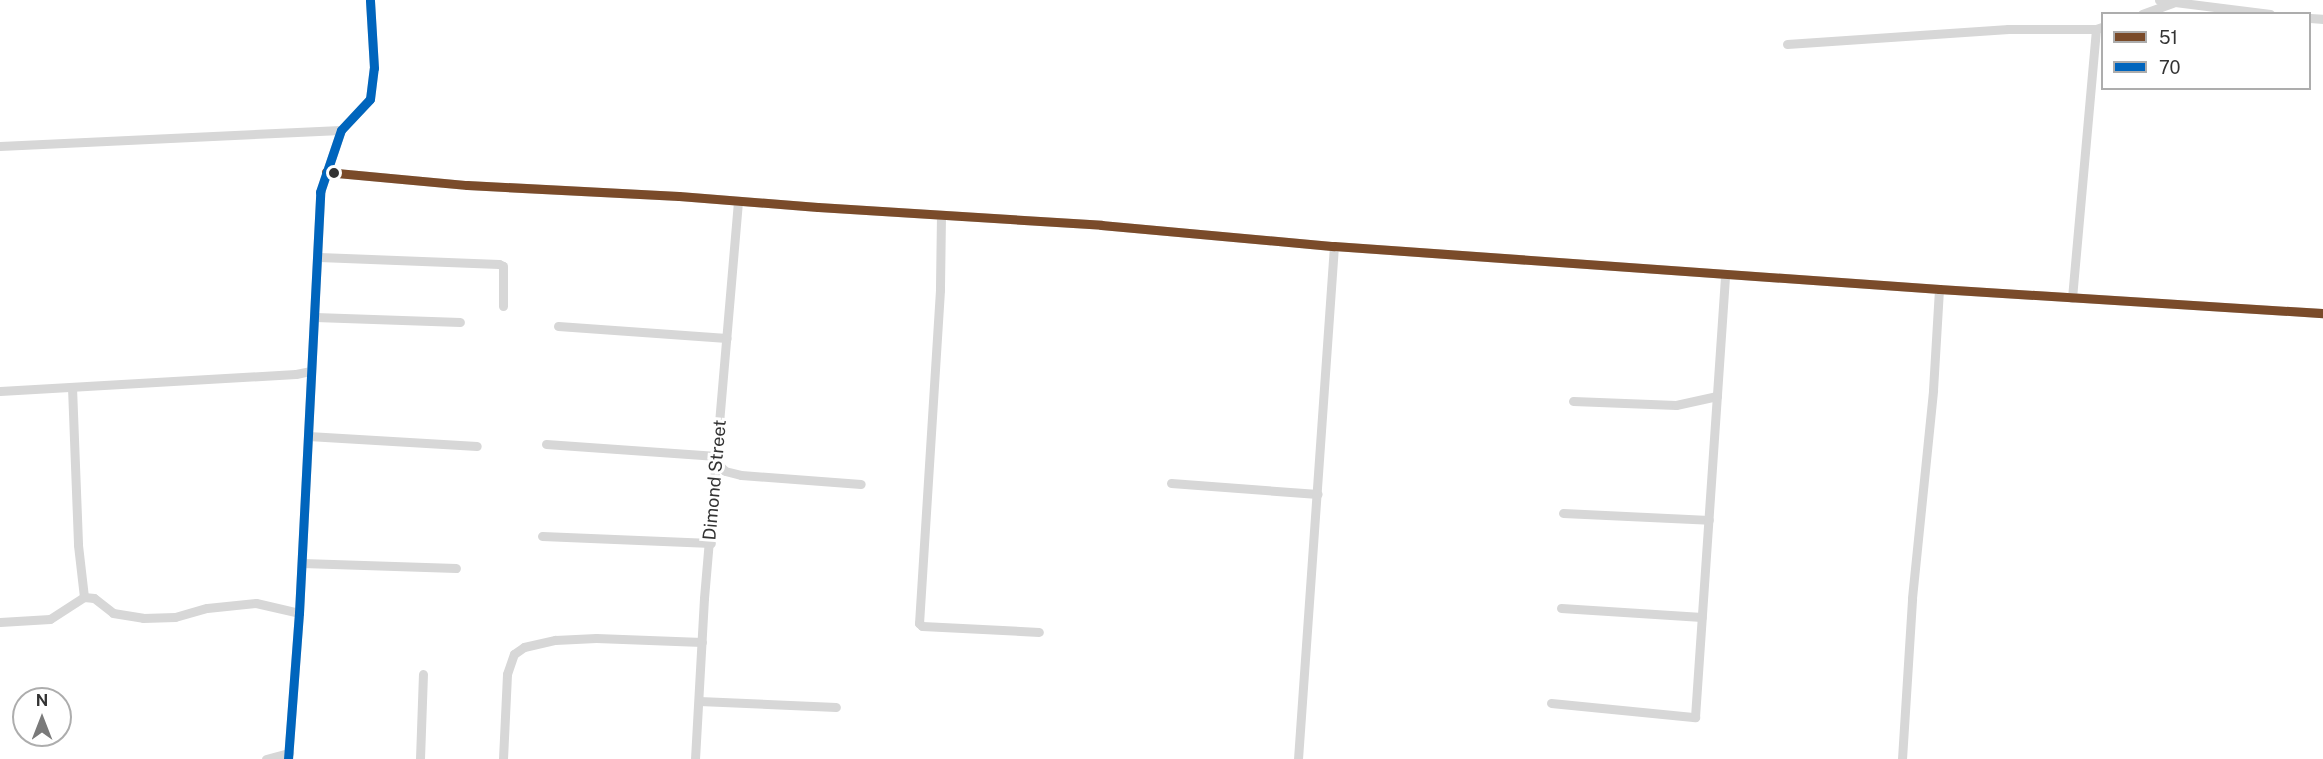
<!DOCTYPE html>
<style>
body{margin:0}
#map{position:relative;width:2323px;height:759px;overflow:hidden;background:#fff;font-family:"Public Sans",sans-serif}
div>[style]{position:absolute}
.street>*{height:9px;margin:-4.5px;padding:0 4.5px;transform-origin:4.5px;border-radius:4.5px;background:#d7d7d7}
.bus-1>*{height:9px;margin:-4.5px;padding:0 4.5px;transform-origin:4.5px;border-radius:4.5px;background:#7a4b2a}
.bus-2>*{height:9px;margin:-4.5px;padding:0 4.5px;transform-origin:4.5px;border-radius:4.5px;background:#0065bd}
.dots>*{width:16px;height:16px;translate:-50% -50%;box-sizing:border-box;border:3px solid #fff;border-radius:50%}
span{translate:-50% -50%;white-space:nowrap;text-align:center;line-height:1.15;-webkit-text-stroke:6px #fff;paint-order:stroke}
.street-label{font-size:18px;color:#333}
.legend{position:absolute;left:2101px;top:12px;width:210px;height:78px;box-sizing:border-box;background:#fff;border:2px solid #adadad;margin:0;padding:8px 10px;list-style:none;font-size:18px;color:#333}
.legend li{display:flex;align-items:center;gap:12px;height:30px}
.legend b{width:30px;border:2px solid #adadad}
.north{position:absolute;left:12px;top:687px;width:60px;height:60px;box-sizing:border-box;background:#fff;border:2px solid #adadad;border-radius:50%;rotate:0deg;font-size:16px;font-weight:700;line-height:24px;text-align:center;color:#333}
.north::after{content:'';display:block;margin:auto;width:21px;height:27px;background:#7a7a7a;clip-path:polygon(50% 0,100% 100%,50% 72%,0 100%)}
</style>
<div id="map">
<div class="street">
<i style="left:2159px;top:0;width:112px;rotate:7.2deg"></i>
<i style="left:2142px;top:14px;width:33px;rotate:-20deg"></i>
<i style="left:2310px;top:18px;width:13px;rotate:4deg"></i>
<i style="left:1787px;top:44px;width:222px;rotate:-3.9deg"></i>
<i style="left:2008px;top:29px;width:88px"></i>
<i style="left:2096px;top:29px;width:6px;rotate:-18deg"></i>
<i style="left:0;top:146px;width:341px;rotate:-2.7deg"></i>
<i style="left:326px;top:172px;width:142px;rotate:5.3deg"></i>
<i style="left:467px;top:185px;width:212px;rotate:3deg"></i>
<i style="left:679px;top:196px;width:139px;rotate:4.5deg"></i>
<i style="left:818px;top:207px;width:284px;rotate:3.6deg"></i>
<i style="left:1101px;top:225px;width:234px;rotate:5.2deg"></i>
<i style="left:1334px;top:246px;width:607px;rotate:4.07deg"></i>
<i style="left:1939px;top:289px;width:385px;rotate:3.6deg"></i>
<i style="left:941px;top:215px;width:75px;rotate:90.8deg"></i>
<i style="left:940px;top:290px;width:334px;rotate:93.6deg"></i>
<i style="left:919px;top:623px;width:4px;rotate:45deg"></i>
<i style="left:922px;top:626px;width:117px;rotate:2.9deg"></i>
<i style="left:319px;top:257px;width:180px;rotate:2.2deg"></i>
<i style="left:499px;top:264px;width:4px;rotate:27deg"></i>
<i style="left:503px;top:266px;width:40px;rotate:90deg"></i>
<i style="left:2072px;top:298px;width:270px;rotate:-84.9deg"></i>
<i style="left:315px;top:317px;width:145px;rotate:2deg"></i>
<i style="left:558px;top:326px;width:169px;rotate:4.1deg"></i>
<i style="left:72px;top:387px;width:158px;rotate:87.8deg"></i>
<i style="left:78px;top:545px;width:52px;rotate:83.4deg"></i>
<i style="left:0;top:391px;width:296px;rotate:-3.3deg"></i>
<i style="left:296px;top:374px;width:14px;rotate:-12deg"></i>
<i style="left:1573px;top:401px;width:103px;rotate:2.2deg"></i>
<i style="left:1676px;top:405px;width:42px;rotate:-12.4deg"></i>
<i style="left:308px;top:436px;width:169px;rotate:3.4deg"></i>
<i style="left:546px;top:444px;width:171px;rotate:4deg"></i>
<i style="left:717px;top:463px;width:11px;rotate:45deg"></i>
<i style="left:725px;top:471px;width:16px;rotate:14deg"></i>
<i style="left:741px;top:475px;width:120px;rotate:4.3deg"></i>
<i style="left:1171px;top:483px;width:147px;rotate:4.3deg"></i>
<i style="left:1563px;top:513px;width:146px;rotate:2.7deg"></i>
<i style="left:542px;top:536px;width:169px;rotate:2.4deg"></i>
<i style="left:302px;top:563px;width:154px;rotate:1.9deg"></i>
<i style="left:1561px;top:608px;width:141px;rotate:3.7deg"></i>
<i style="left:0;top:622px;width:50px;rotate:-3.4deg"></i>
<i style="left:50px;top:619px;width:40px;rotate:-32.9deg"></i>
<i style="left:84px;top:597px;width:10px;rotate:6deg"></i>
<i style="left:94px;top:598px;width:24px;rotate:38deg"></i>
<i style="left:113px;top:613px;width:30px;rotate:9deg"></i>
<i style="left:143px;top:618px;width:32px;rotate:-2deg"></i>
<i style="left:175px;top:617px;width:33px;rotate:-16deg"></i>
<i style="left:207px;top:608px;width:49px;rotate:-5.8deg"></i>
<i style="left:256px;top:603px;width:44px;rotate:13.1deg"></i>
<i style="left:699px;top:701px;width:137px;rotate:2.5deg"></i>
<i style="left:1551px;top:703px;width:145px;rotate:5.6deg"></i>
<i style="left:1695px;top:717px;width:444px;rotate:-86.1deg"></i>
<i style="left:266px;top:759px;width:24px;rotate:-15deg"></i>
<i style="left:288px;top:759px;width:146px;rotate:-85.7deg"></i>
<i style="left:299px;top:613px;width:422px;rotate:-87.1deg"></i>
<i style="left:320px;top:192px;width:65px;rotate:-71.3deg"></i>
<i style="left:341px;top:130px;width:42px;rotate:-46.9deg"></i>
<i style="left:370px;top:99px;width:31px;rotate:-83deg"></i>
<i style="left:374px;top:68px;width:68px;rotate:-93.4deg"></i>
<i style="left:420px;top:759px;width:85px;rotate:-88deg"></i>
<i style="left:503px;top:759px;width:85px;rotate:-87.3deg"></i>
<i style="left:507px;top:674px;width:21px;rotate:-71deg"></i>
<i style="left:514px;top:654px;width:12px;rotate:-35deg"></i>
<i style="left:524px;top:647px;width:32px;rotate:-13deg"></i>
<i style="left:555px;top:640px;width:41px;rotate:-2.8deg"></i>
<i style="left:596px;top:638px;width:106px;rotate:2.2deg"></i>
<i style="left:695px;top:759px;width:161px;rotate:-86.8deg"></i>
<i style="left:704px;top:598px;width:398px;rotate:-85.1deg"></i>
<i style="left:1298px;top:759px;width:514px;rotate:-85.99deg"></i>
<i style="left:1902px;top:759px;width:161px;rotate:-86.4deg"></i>
<i style="left:1912px;top:598px;width:209px;rotate:-84.2deg"></i>
<i style="left:1933px;top:390px;width:101px;rotate:-86.6deg"></i>
</div>
<div class="bus-1">
<i style="left:326px;top:172px;width:142px;rotate:5.3deg"></i>
<i style="left:467px;top:185px;width:212px;rotate:3deg"></i>
<i style="left:679px;top:196px;width:139px;rotate:4.5deg"></i>
<i style="left:818px;top:207px;width:284px;rotate:3.6deg"></i>
<i style="left:1101px;top:225px;width:234px;rotate:5.2deg"></i>
<i style="left:1334px;top:246px;width:607px;rotate:4.07deg"></i>
<i style="left:1939px;top:289px;width:385px;rotate:3.6deg"></i>
</div>
<div class="bus-2">
<i style="left:288px;top:759px;width:146px;rotate:-85.7deg"></i>
<i style="left:299px;top:613px;width:422px;rotate:-87.1deg"></i>
<i style="left:320px;top:192px;width:65px;rotate:-71.3deg"></i>
<i style="left:341px;top:130px;width:42px;rotate:-46.9deg"></i>
<i style="left:370px;top:99px;width:31px;rotate:-83deg"></i>
<i style="left:374px;top:68px;width:68px;rotate:-93.4deg"></i>
</div>
<div class="dots">
<i style="left:334px;top:173px;background:#333"></i>
</div>
<div class="street-label">
<span style="left:715px;top:480px;rotate:-85deg">Dimond Street</span>
</div>
<ul class="legend">
<li><b style="height:8px;background:#7a4b2a"></b>51</li>
<li><b style="height:8px;background:#0065bd"></b>70</li>
</ul>
<div class="north">N</div>
</div>
